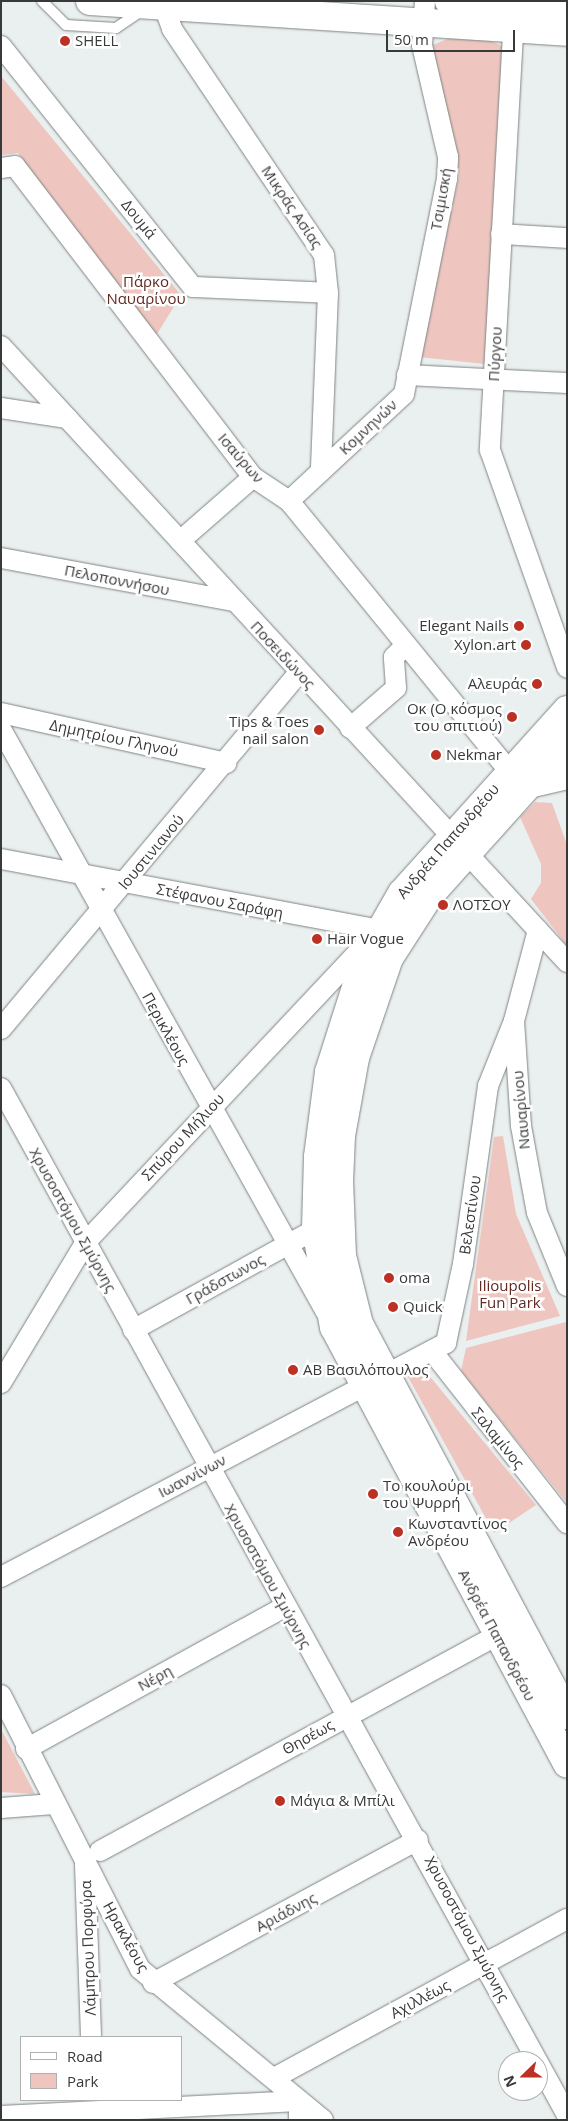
<!DOCTYPE html>
<meta charset="utf-8">
<style>
body{margin:0}
#map{position:relative;width:568px;height:2121px;overflow:hidden;background:#eaefef;font-family:"Open Sans",sans-serif}
div>[style]{position:absolute}
.green>*{inset:0;background:#eec6bf}
.roads{filter:drop-shadow(0 0 1px #7f8383) drop-shadow(0 0 1px #7f8383)}
.lane>*{height:10px;margin:-5px;padding:0 5px;transform-origin:5px;border-radius:5px;background:#fff}
.street>*{height:20px;margin:-10px;padding:0 10px;transform-origin:10px;border-radius:10px;background:#fff}
.secondary>*{height:28px;margin:-14px;padding:0 14px;transform-origin:14px;border-radius:14px;background:#fff}
.primary>*{height:28px;margin:-14px;padding:0 14px;transform-origin:14px;border-radius:14px;background:#fff}
.dots>*{width:14px;height:14px;translate:-50% -50%;box-sizing:border-box;border:2px solid #fff;border-radius:50%}
span{translate:-50% -50%;white-space:nowrap;text-align:center;line-height:1.15;-webkit-text-stroke:5px #fff;paint-order:stroke}
.poi-label{font-size:15px;color:#383a39}
.left{translate:0 -50%;text-align:left}
.right{translate:-100% -50%;text-align:right}
.street-label{font-size:15px;color:#383a39}
.park-label{font-size:15px;color:#602922}
.frame{position:absolute;inset:0;border:2px solid #383a39;pointer-events:none}
.legend{position:absolute;left:20px;top:2036px;width:162px;height:65px;box-sizing:border-box;background:#fff;border:1px solid #afb0b0;margin:0;padding:6px 9px;list-style:none;font-size:15px;color:#383a39}
.legend li{display:flex;align-items:center;gap:10px;height:25px}
.legend b{width:25px;border:1px solid #afb0b0}
.north{position:absolute;left:498px;top:2051px;width:50px;height:50px;box-sizing:border-box;background:#fff;border:1px solid #afb0b0;border-radius:50%;rotate:248deg;font-size:14px;font-weight:700;line-height:20px;text-align:center;color:#383a39}
.north::after{content:'';display:block;margin:auto;width:18px;height:22px;background:#bd3024;clip-path:polygon(50% 0,100% 100%,50% 72%,0 100%)}
.scale{position:absolute;left:386px;top:30px;width:129px;height:22px;box-sizing:border-box;border:2px solid #383a39;border-top:0;padding-left:6px;font-size:15px;line-height:18px;white-space:nowrap;color:#383a39;-webkit-text-stroke:4px #fff;paint-order:stroke}
</style>
<div id="map">
<div class="green">
<i style="clip-path:polygon(452px 37px,487px 39px,502px 46px,485px 364px,419px 357px,459px 176px,433px 45px)"></i>
<i style="clip-path:polygon(1px 76px,181px 295px,154px 339px,18px 153px,1px 155px)"></i>
<i style="clip-path:polygon(535px 802px,552px 803px,567px 845px,567px 946px,531px 899px,541px 883px,541px 864px,520px 817px)"></i>
<i style="clip-path:polygon(503px 1136px,516px 1214px,560px 1316px,466px 1341px,494px 1137px)"></i>
<i style="clip-path:polygon(566px 1322px,567px 1325px,567px 1503px,461px 1371px,466px 1348px)"></i>
<i style="clip-path:polygon(422px 1367px,536px 1505px,494px 1533px,407px 1375px)"></i>
<i style="clip-path:polygon(1px 1729px,35px 1794px,1px 1792px)"></i>
</div>
<div class="roads">
<div class="lane">
<i style="left:42px;top:1px;width:34px;rotate:45deg"></i>
<i style="left:66px;top:25px;width:50px;rotate:3.4deg"></i>
<i style="left:116px;top:28px;width:32px;rotate:-34deg"></i>
</div>
<div class="street">
<i style="left:162px;top:1px;width:30px;rotate:70deg"></i>
<i style="left:172px;top:29px;width:272px;rotate:56.1deg"></i>
<i style="left:324px;top:255px;width:38px;rotate:84deg"></i>
<i style="left:328px;top:293px;width:178px;rotate:92.3deg"></i>
<i style="left:514px;top:16px;width:435px;rotate:93.2deg"></i>
<i style="left:490px;top:450px;width:231px;rotate:70.5deg"></i>
<i style="left:1px;top:46px;width:308px;rotate:51.5deg"></i>
<i style="left:193px;top:287px;width:135px;rotate:2.5deg"></i>
<i style="left:1px;top:168px;width:14px;rotate:-8deg"></i>
<i style="left:15px;top:166px;width:392px;rotate:52.6deg"></i>
<i style="left:253px;top:477px;width:43px;rotate:33.7deg"></i>
<i style="left:289px;top:501px;width:348px;rotate:50.8deg"></i>
<i style="left:501px;top:234px;width:66px;rotate:3.5deg"></i>
<i style="left:1px;top:346px;width:837px;rotate:47.42deg"></i>
<i style="left:407px;top:375px;width:160px;rotate:2.9deg"></i>
<i style="left:1px;top:408px;width:67px;rotate:8.6deg"></i>
<i style="left:289px;top:501px;width:157px;rotate:-42.9deg"></i>
<i style="left:404px;top:394px;width:219px;rotate:-78.7deg"></i>
<i style="left:447px;top:179px;width:22px;rotate:-87deg"></i>
<i style="left:448px;top:157px;width:115px;rotate:-103.1deg"></i>
<i style="left:422px;top:45px;width:44px;rotate:-86.1deg"></i>
<i style="left:180px;top:541px;width:97px;rotate:-41.2deg"></i>
<i style="left:1px;top:558px;width:236px;rotate:10.5deg"></i>
<i style="left:1px;top:713px;width:231px;rotate:12.5deg"></i>
<i style="left:350px;top:728px;width:61px;rotate:-41deg"></i>
<i style="left:396px;top:688px;width:31px;rotate:-94deg"></i>
<i style="left:394px;top:657px;width:17px;rotate:-45deg"></i>
<i style="left:1px;top:729px;width:667px;rotate:60.86deg"></i>
<i style="left:1px;top:859px;width:386px;rotate:10.6deg"></i>
<i style="left:538px;top:930px;width:94px;rotate:104.8deg"></i>
<i style="left:514px;top:1021px;width:105px;rotate:86.2deg"></i>
<i style="left:521px;top:1126px;width:88px;rotate:79.6deg"></i>
<i style="left:537px;top:1213px;width:79px;rotate:67.7deg"></i>
<i style="left:1px;top:1029px;width:464px;rotate:-50.1deg"></i>
<i style="left:1px;top:1088px;width:1173px;rotate:61.14deg"></i>
<i style="left:133px;top:1330px;width:209px;rotate:-28.9deg"></i>
<i style="left:432px;top:1351px;width:219px;rotate:51.9deg"></i>
<i style="left:1px;top:1383px;width:163px;rotate:-59deg"></i>
<i style="left:85px;top:1243px;width:420px;rotate:-46.8deg"></i>
<i style="left:1px;top:1577px;width:503px;rotate:-27.74deg"></i>
<i style="left:446px;top:1343px;width:81px;rotate:-77.9deg"></i>
<i style="left:463px;top:1264px;width:180px;rotate:-82deg"></i>
<i style="left:488px;top:1086px;width:70px;rotate:-68.2deg"></i>
<i style="left:1px;top:1695px;width:307px;rotate:63.1deg"></i>
<i style="left:140px;top:1969px;width:237px;rotate:39.5deg"></i>
<i style="left:26px;top:1749px;width:294px;rotate:-28.8deg"></i>
<i style="left:1px;top:1808px;width:53px;rotate:-4.3deg"></i>
<i style="left:100px;top:1851px;width:465px;rotate:-28.5deg"></i>
<i style="left:85px;top:1864px;width:173px;rotate:88deg"></i>
<i style="left:153px;top:1983px;width:301px;rotate:-28.4deg"></i>
<i style="left:274px;top:2078px;width:333px;rotate:-28.5deg"></i>
<i style="left:1px;top:2116px;width:298px;rotate:-2.9deg"></i>
<i style="left:299px;top:2101px;width:19px;rotate:90deg"></i>
</div>
<div class="secondary">
<i style="left:567px;top:710px;width:246px;rotate:132deg"></i>
<i style="left:402px;top:893px;width:73px;rotate:119.7deg"></i>
<i style="left:366px;top:956px;width:122px;rotate:107.7deg"></i>
<i style="left:329px;top:1072px;width:86px;rotate:97.4deg"></i>
<i style="left:318px;top:1157px;width:72px;rotate:91.6deg"></i>
<i style="left:316px;top:1229px;width:100px;rotate:79.6deg"></i>
<i style="left:334px;top:1327px;width:495px;rotate:61.9deg"></i>
<i style="left:567px;top:742px;width:207px;rotate:131.9deg"></i>
<i style="left:429px;top:896px;width:74px;rotate:122.8deg"></i>
<i style="left:389px;top:958px;width:106px;rotate:108.8deg"></i>
<i style="left:355px;top:1058px;width:79px;rotate:100.2deg"></i>
<i style="left:341px;top:1136px;width:45px;rotate:92.5deg"></i>
<i style="left:339px;top:1181px;width:75px;rotate:87.7deg"></i>
<i style="left:342px;top:1256px;width:70px;rotate:76deg"></i>
<i style="left:359px;top:1324px;width:443px;rotate:62deg"></i>
<i style="left:528px;top:784px;width:40px;rotate:-13deg"></i>
</div>
<div class="primary">
<i style="left:90px;top:1px;width:478px;rotate:3.7deg"></i>
<i style="left:449px;top:1px;width:118px;rotate:3.4deg"></i>
</div>
</div>
<div class="dots">
<i style="left:65px;top:41px;background:#bd3024"></i>
<i style="left:519px;top:626px;background:#bd3024"></i>
<i style="left:526px;top:645px;background:#bd3024"></i>
<i style="left:537px;top:684px;background:#bd3024"></i>
<i style="left:512px;top:717px;background:#bd3024"></i>
<i style="left:319px;top:730px;background:#bd3024"></i>
<i style="left:436px;top:755px;background:#bd3024"></i>
<i style="left:443px;top:905px;background:#bd3024"></i>
<i style="left:317px;top:939px;background:#bd3024"></i>
<i style="left:389px;top:1278px;background:#bd3024"></i>
<i style="left:393px;top:1307px;background:#bd3024"></i>
<i style="left:293px;top:1370px;background:#bd3024"></i>
<i style="left:373px;top:1494px;background:#bd3024"></i>
<i style="left:398px;top:1532px;background:#bd3024"></i>
<i style="left:280px;top:1801px;background:#bd3024"></i>
</div>
<div class="poi-label">
<span class="left" style="left:75px;top:41px">SHELL</span>
<span class="right" style="left:509px;top:626px">Elegant Nails</span>
<span class="right" style="left:516px;top:645px">Xylon.art</span>
<span class="right" style="left:527px;top:684px">Αλευράς</span>
<span class="right" style="left:502px;top:717px">Οκ (Ο κόσμος<br>του σπιτιού)</span>
<span class="right" style="left:309px;top:730px">Tips &amp; Toes<br>nail salon</span>
<span class="left" style="left:446px;top:755px">Nekmar</span>
<span class="left" style="left:453px;top:905px">ΛΟΤΣΟΥ</span>
<span class="left" style="left:327px;top:939px">Hair Vogue</span>
<span class="left" style="left:399px;top:1278px">oma</span>
<span class="left" style="left:403px;top:1307px">Quick</span>
<span class="left" style="left:303px;top:1370px">ΑΒ Βασιλόπουλος</span>
<span class="left" style="left:383px;top:1494px">Το κουλούρι<br>του Ψυρρή</span>
<span class="left" style="left:408px;top:1532px">Κωνσταντίνος<br>Ανδρέου</span>
<span class="left" style="left:290px;top:1801px">Μάγια &amp; Μπίλι</span>
</div>
<div class="street-label">
<span style="left:441px;top:199px;rotate:-80deg">Τσιμισκή</span>
<span style="left:292px;top:207px;rotate:56deg">Μικράς Ασίας</span>
<span style="left:139px;top:219px;rotate:51deg">Δουμά</span>
<span style="left:495px;top:354px;rotate:-87deg">Πύργου</span>
<span style="left:368px;top:427px;rotate:-43deg">Κομνηνών</span>
<span style="left:241px;top:458px;rotate:49deg">Ισαύρων</span>
<span style="left:117px;top:580px;rotate:11deg">Πελοποννήσου</span>
<span style="left:283px;top:655px;rotate:47deg">Ποσειδώνος</span>
<span style="left:114px;top:738px;rotate:12deg">Δημητρίου Γληνού</span>
<span style="left:448px;top:841px;rotate:-49deg">Ανδρέα Παπανδρέου</span>
<span style="left:151px;top:852px;rotate:-50deg">Ιουστινιανού</span>
<span style="left:220px;top:901px;rotate:11deg">Στέφανου Σαράφη</span>
<span style="left:166px;top:1029px;rotate:61deg">Περικλέους</span>
<span style="left:521px;top:1110px;rotate:-95deg">Ναυαρίνου</span>
<span style="left:183px;top:1137px;rotate:-47deg">Σπύρου Μήλιου</span>
<span style="left:470px;top:1215px;rotate:-82deg">Βελεστίνου</span>
<span style="left:73px;top:1220px;rotate:61deg">Χρυσοστόμου Σμύρνης</span>
<span style="left:225px;top:1279px;rotate:-29deg">Γράδστωνος</span>
<span style="left:498px;top:1438px;rotate:51deg">Σαλαμίνος</span>
<span style="left:192px;top:1476px;rotate:-28deg">Ιωαννίνων</span>
<span style="left:268px;top:1576px;rotate:61deg">Χρυσοστόμου Σμύρνης</span>
<span style="left:497px;top:1635px;rotate:62deg">Ανδρέα Παπανδρέου</span>
<span style="left:155px;top:1678px;rotate:-29deg">Νέρη</span>
<span style="left:308px;top:1737px;rotate:-29deg">Θησέως</span>
<span style="left:286px;top:1912px;rotate:-28deg">Αριάδνης</span>
<span style="left:467px;top:1929px;rotate:62deg">Χρυσοστόμου Σμύρνης</span>
<span style="left:126px;top:1937px;rotate:61deg">Ηρακλέους</span>
<span style="left:88px;top:1948px;rotate:-92deg">Λάμπρου Πορφύρα</span>
<span style="left:420px;top:1999px;rotate:-28deg">Αχιλλέως</span>
</div>
<div class="park-label">
<span style="left:146px;top:290px">Πάρκο<br>Ναυαρίνου</span>
<span style="left:510px;top:1294px">Ilioupolis<br>Fun Park</span>
</div>
<div class="frame"></div>
<ul class="legend">
<li><b style="height:6px;background:#fff"></b>Road</li>
<li><b style="height:14px;background:#eec6bf"></b>Park</li>
</ul>
<div class="north">N</div>
<div class="scale">50 m</div>
</div>
